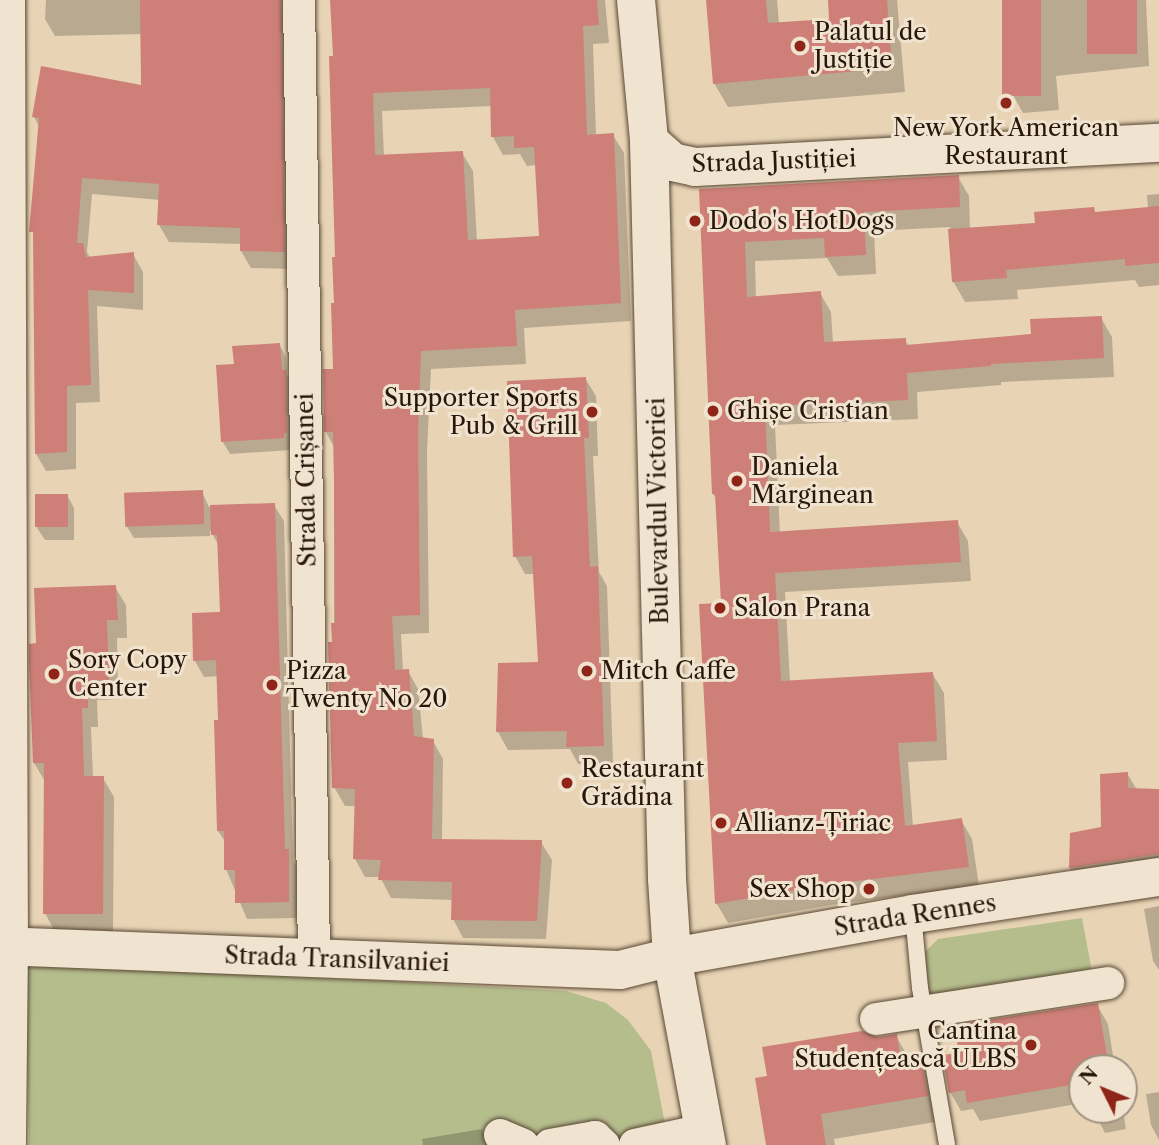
<!DOCTYPE html>
<meta charset="utf-8">
<style>
body{margin:0}
#map{position:relative;width:1159px;height:1145px;overflow:hidden;background:#e8d4b5;font-family:"Libre Caslon Text",serif}
div>[style]{position:absolute}
.green>*{inset:0;background:#b5bd8d}
.shadow>*{inset:0;background:#0003}
.building>*{inset:0;background:#cd7f78;transform-origin:0 0}
.roads{filter:drop-shadow(0 0 2px #594734) drop-shadow(0 0 2px #594734)}
.lane>*{height:16px;margin:-8px;padding:0 8px;transform-origin:8px;border-radius:8px;background:#f0e3cf}
.street>*{height:32px;margin:-16px;padding:0 16px;transform-origin:16px;border-radius:16px;background:#f0e3cf}
.secondary>*{height:38px;margin:-19px;padding:0 19px;transform-origin:19px;border-radius:19px;background:#f0e3cf}
.dots>*{width:19px;height:19px;translate:-50% -50%;box-sizing:border-box;border:4px solid #f0e3cf;border-radius:50%}
span{translate:-50% -50%;white-space:nowrap;text-align:center;line-height:1.15;-webkit-text-stroke:6px #f0e3cf;paint-order:stroke}
.poi-label{font-size:24px;color:#291809}
.left{translate:0 -50%;text-align:left}
.right{translate:-100% -50%;text-align:right}
.street-label{font-size:24px;color:#291809}
.north{position:absolute;left:1068px;top:1054px;width:70px;height:70px;box-sizing:border-box;background:#f0e3cf;border:2px solid #a09280;border-radius:50%;rotate:313deg;font-size:19px;font-weight:700;line-height:28px;text-align:center;color:#291809}
.north::after{content:'';display:block;margin:auto;width:24px;height:32px;background:#8f2418;clip-path:polygon(50% 0,100% 100%,50% 72%,0 100%)}
</style>
<div id="map">
<div class="green">
<i style="clip-path:polygon(1082px 918px,1093px 977px,931px 1001px,923px 962px,925px 952px,938px 939px)"></i>
<i style="clip-path:polygon(26px 961px,566px 991px,606px 1003px,628px 1020px,651px 1051px,669px 1145px,29px 1145px)"></i>
</div>
<div class="shadow">
<i style="clip-path:polygon(46px 0,283px 0,291px 14px,294px 269px,251px 268px,241px 251px,242px 244px,169px 242px,159px 225px,160px 200px,92px 194px,87px 252px,90px 258px,133px 254px,143px 272px,143px 310px,97px 306px,100px 402px,76px 403px,76px 469px,46px 471px,36px 454px,40px 128px,34px 117px,143px 87px,143px 34px,55px 36px,45px 19px)"></i>
<i style="clip-path:polygon(evenodd,332px 0,605px 0,609px 43px,593px 44px,596px 136px,613px 135px,624px 153px,631px 321px,524px 328px,526px 364px,431px 369px,427px 451px,429px 633px,401px 634px,403px 671px,408px 671px,418px 689px,423px 739px,433px 741px,443px 759px,442px 841px,541px 842px,552px 860px,546px 939px,463px 938px,453px 919px,453px 900px,391px 898px,380px 877px,365px 877px,355px 859px,356px 806px,345px 806px,334px 787px,334px 447px,326px 432px,335px 371px,335px 58px,332px 0,492px 106px,493px 137px,503px 155px,520px 154px,527px 166px,536px 165px,541px 237px,477px 241px,473px 171px,462px 153px,384px 156px,382px 111px,492px 106px)"></i>
<i style="clip-path:polygon(707px 0,777px 0,779px 24px,831px 20px,830px 0,897px 0,905px 92px,728px 107px,714px 83px)"></i>
<i style="clip-path:polygon(1004px 0,1146px 0,1149px 66px,1056px 76px,1059px 110px,1023px 113px,1013px 95px)"></i>
<i style="clip-path:polygon(958px 177px,969px 196px,970px 229px,1036px 225px,1093px 209px,1096px 213px,1148px 209px,1147px 195px,1159px 194px,1159px 285px,1139px 287px,1135px 280px,1017px 290px,1018px 299px,965px 302px,953px 281px,950px 227px,874px 231px,876px 274px,838px 276px,827px 258px,755px 261px,756px 298px,820px 293px,831px 312px,833px 343px,905px 340px,909px 346px,1033px 335px,1101px 318px,1112px 337px,1114px 377px,1001px 382px,1001px 385px,917px 392px,918px 419px,775px 425px,780px 534px,957px 522px,968px 541px,971px 581px,785px 592px,790px 682px,932px 673px,944px 693px,947px 760px,908px 762px,913px 827px,961px 820px,972px 839px,979px 886px,837px 904px,728px 923px,717px 904px,723px 604px,717px 500px,713px 494px,701px 190px)"></i>
<i style="clip-path:polygon(279px 344px,286px 357px,287px 375px,293px 384px,291px 450px,230px 454px,223px 442px,236px 366px)"></i>
<i style="clip-path:polygon(585px 378px,596px 396px,598px 456px,593px 456px,599px 572px,607px 586px,613px 763px,578px 764px,570px 749px,508px 750px,498px 732px,540px 664px,535px 574px,525px 574px,515px 556px)"></i>
<i style="clip-path:polygon(202px 492px,209px 507px,274px 505px,284px 521px,293px 860px,297px 867px,297px 918px,247px 919px,226px 869px,226px 843px,218px 831px,219px 676px,204px 677px,195px 661px,222px 614px,219px 546px,210px 530px,210px 536px,134px 538px,126px 525px)"></i>
<i style="clip-path:polygon(67px 495px,74px 508px,74px 540px,45px 540px,37px 528px)"></i>
<i style="clip-path:polygon(115px 587px,126px 605px,127px 638px,117px 638px,118px 699px,97px 700px,98px 727px,91px 727px,93px 778px,103px 778px,114px 797px,113px 933px,55px 932px,45px 913px,46px 783px,34px 763px,37px 645px)"></i>
<i style="clip-path:polygon(1127px 773px,1137px 790px,1159px 791px,1159px 873px,1081px 886px,1070px 868px,1071px 834px,1103px 829px)"></i>
<i style="clip-path:polygon(1159px 906px,1159px 970px,1153px 961px,1144px 909px)"></i>
<i style="clip-path:polygon(1097px 1005px,1108px 1024px,1115px 1068px,1082px 1068px,1082px 1103px,980px 1121px,973px 1109px,961px 1111px,950px 1092px,961px 1054px)"></i>
<i style="clip-path:polygon(896px 1036px,911px 1062px,921px 1061px,935px 1085px,941px 1121px,834px 1139px,835px 1145px,768px 1145px,769px 1077px,878px 1039px)"></i>
<i style="clip-path:polygon(1159px 1092px,1159px 1140px,1151px 1125px,1146px 1094px)"></i>
<i style="clip-path:polygon(1093px 1110px,1123px 1110px,1126px 1129px,1105px 1133px)"></i>
<i style="clip-path:polygon(482px 1129px,489px 1145px,423px 1145px,422px 1139px)"></i>
</div>
<div class="building">
<i style="clip-path:polygon(140px 0,281px 0,285px 252px,240px 251px,240px 228px,157px 225px,159px 184px,82px 178px,77px 243px,83px 243px,86px 257px,134px 252px,134px 293px,88px 290px,91px 385px,67px 386px,67px 452px,35px 454px,33px 232px,29px 232px,39px 118px,32px 117px,41px 66px,141px 85px)"></i>
<i style="clip-path:polygon(evenodd,330px 0,597px 0,599px 25px,583px 26px,587px 135px,614px 133px,621px 303px,515px 310px,517px 346px,421px 351px,418px 431px,420px 615px,392px 616px,395px 670px,409px 669px,414px 736px,434px 739px,432px 839px,542px 840px,537px 921px,451px 920px,452px 882px,378px 880px,381px 860px,353px 859px,355px 789px,332px 788px,328px 642px,332px 642px,331px 623px,335px 623px,334px 483px,333px 432px,324px 432px,323px 369px,333px 369px,331px 303px,334px 303px,332px 257px,335px 257px,329px 56px,333px 56px,330px 0,490px 88px,491px 137px,514px 136px,514px 148px,534px 147px,539px 236px,468px 240px,463px 151px,375px 155px,373px 93px,490px 88px)"></i>
<i style="clip-path:polygon(706px 0,766px 0,768px 23px,829px 19px,828px 0,887px 0,892px 68px,713px 84px)"></i>
<i style="left:1002px;top:0;width:39px;height:96px"></i>
<i style="left:1087px;top:0;width:50px;height:54px"></i>
<i style="clip-path:polygon(959px 175px,960px 207px,864px 212px,866px 255px,825px 257px,824px 238px,745px 242px,747px 297px,821px 291px,824px 342px,906px 338px,906px 345px,1031px 334px,1030px 319px,1102px 316px,1104px 358px,991px 364px,991px 366px,907px 373px,908px 400px,765px 406px,770px 532px,958px 520px,961px 562px,775px 573px,781px 681px,933px 672px,937px 741px,898px 743px,905px 826px,962px 818px,969px 867px,825px 885px,715px 904px,699px 604px,721px 603px,715px 494px,712px 494px,699px 189px)"></i>
<i style="clip-path:polygon(1159px 206px,1159px 263px,1125px 266px,1125px 259px,1006px 270px,1007px 278px,952px 282px,948px 229px,1035px 223px,1034px 212px,1094px 207px,1095px 212px)"></i>
<i style="clip-path:polygon(280px 343px,282px 370px,286px 370px,287px 433px,284px 433px,284px 438px,221px 442px,216px 365px,234px 364px,232px 346px)"></i>
<i style="clip-path:polygon(586px 377px,589px 438px,584px 438px,590px 567px,598px 566px,604px 746px,566px 747px,567px 731px,496px 732px,498px 663px,538px 662px,532px 556px,513px 557px,507px 381px)"></i>
<i style="left:203px;top:490px;width:34px;height:79px;rotate:88deg"></i>
<i style="left:68px;top:494px;width:33px;height:33px;rotate:90deg"></i>
<i style="clip-path:polygon(275px 503px,285px 849px,289px 849px,289px 902px,235px 903px,235px 870px,224px 870px,224px 831px,217px 831px,214px 720px,218px 720px,216px 660px,193px 661px,192px 613px,220px 612px,217px 535px,211px 535px,210px 505px)"></i>
<i style="clip-path:polygon(116px 585px,118px 620px,107px 620px,109px 680px,88px 681px,88px 708px,82px 708px,84px 776px,104px 776px,103px 914px,43px 914px,44px 763px,33px 763px,29px 662px,29px 644px,36px 643px,34px 588px)"></i>
<i style="clip-path:polygon(1128px 772px,1128px 788px,1159px 789px,1159px 854px,1069px 868px,1070px 833px,1101px 827px,1100px 774px)"></i>
<i style="clip-path:polygon(1098px 1003px,1109px 1068px,1082px 1068px,1082px 1083px,967px 1103px,965px 1090px,949px 1093px,942px 1055px,959px 1053px,954px 1025px)"></i>
<i style="clip-path:polygon(862px 1031px,878px 1037px,897px 1034px,901px 1062px,921px 1059px,928px 1096px,821px 1114px,826px 1145px,766px 1145px,755px 1078px,767px 1076px,762px 1047px)"></i>
</div>
<div class="roads">
<div class="lane">
<i style="left:913px;top:914px;width:74px;rotate:84.6deg"></i>
<i style="left:920px;top:988px;width:159px;rotate:80.2deg"></i>
</div>
<div class="street">
<i style="left:9px;top:0;width:946px;rotate:89.82deg"></i>
<i style="left:12px;top:946px;width:199px;rotate:90.6deg"></i>
<i style="left:299px;top:0;width:959px;rotate:89.1deg"></i>
<i style="left:876px;top:1019px;width:235px;rotate:-8.8deg"></i>
<i style="left:500px;top:1135px;width:25px;rotate:23deg"></i>
<i style="left:550px;top:1145px;width:46px;rotate:-10.1deg"></i>
<i style="left:595px;top:1137px;width:12px;rotate:42deg"></i>
<i style="left:635px;top:1145px;width:71px;rotate:-12.3deg"></i>
</div>
<div class="secondary">
<i style="left:636px;top:0;width:142px;rotate:84.7deg"></i>
<i style="left:649px;top:141px;width:738px;rotate:88.6deg"></i>
<i style="left:667px;top:879px;width:78px;rotate:86.3deg"></i>
<i style="left:672px;top:957px;width:191px;rotate:79.5deg"></i>
<i style="left:649px;top:141px;width:31px;rotate:42deg"></i>
<i style="left:672px;top:162px;width:24px;rotate:12deg"></i>
<i style="left:695px;top:167px;width:465px;rotate:-3deg"></i>
<i style="left:0;top:946px;width:620px;rotate:2.22deg"></i>
<i style="left:620px;top:970px;width:54px;rotate:-14deg"></i>
<i style="left:672px;top:957px;width:245px;rotate:-10.1deg"></i>
<i style="left:913px;top:914px;width:249px;rotate:-8.6deg"></i>
</div>
</div>
<div class="dots">
<i style="left:800px;top:46px;background:#8f2418"></i>
<i style="left:1006px;top:103px;background:#8f2418"></i>
<i style="left:695px;top:221px;background:#8f2418"></i>
<i style="left:713px;top:411px;background:#8f2418"></i>
<i style="left:592px;top:412px;background:#8f2418"></i>
<i style="left:737px;top:481px;background:#8f2418"></i>
<i style="left:720px;top:608px;background:#8f2418"></i>
<i style="left:587px;top:671px;background:#8f2418"></i>
<i style="left:54px;top:674px;background:#8f2418"></i>
<i style="left:272px;top:685px;background:#8f2418"></i>
<i style="left:567px;top:783px;background:#8f2418"></i>
<i style="left:721px;top:823px;background:#8f2418"></i>
<i style="left:869px;top:889px;background:#8f2418"></i>
<i style="left:1031px;top:1045px;background:#8f2418"></i>
</div>
<div class="poi-label">
<span class="left" style="left:814px;top:46px">Palatul de<br>Justiție</span>
<span style="left:1006px;top:142px">New York American<br>Restaurant</span>
<span class="left" style="left:709px;top:221px">Dodo's HotDogs</span>
<span class="right" style="left:578px;top:412px">Supporter Sports<br>Pub &amp; Grill</span>
<span class="left" style="left:727px;top:411px">Ghișe Cristian</span>
<span class="left" style="left:751px;top:481px">Daniela<br>Mărginean</span>
<span class="left" style="left:734px;top:608px">Salon Prana</span>
<span class="left" style="left:68px;top:674px">Sory Copy<br>Center</span>
<span class="left" style="left:286px;top:685px">Pizza<br>Twenty No 20</span>
<span class="left" style="left:601px;top:671px">Mitch Caffe</span>
<span class="left" style="left:581px;top:783px">Restaurant<br>Grădina</span>
<span class="left" style="left:735px;top:823px">Allianz-Țiriac</span>
<span class="right" style="left:855px;top:889px">Sex Shop</span>
<span class="right" style="left:1017px;top:1045px">Cantina<br>Studențească ULBS</span>
</div>
<div class="street-label">
<span style="left:774px;top:161px;rotate:-2deg">Strada Justiției</span>
<span style="left:306px;top:480px;rotate:-91deg">Strada Crișanei</span>
<span style="left:658px;top:511px;rotate:-91deg">Bulevardul Victoriei</span>
<span style="left:915px;top:915px;rotate:-9deg">Strada Rennes</span>
<span style="left:337px;top:959px;rotate:2deg">Strada Transilvaniei</span>
</div>
<div class="north">N</div>
</div>
